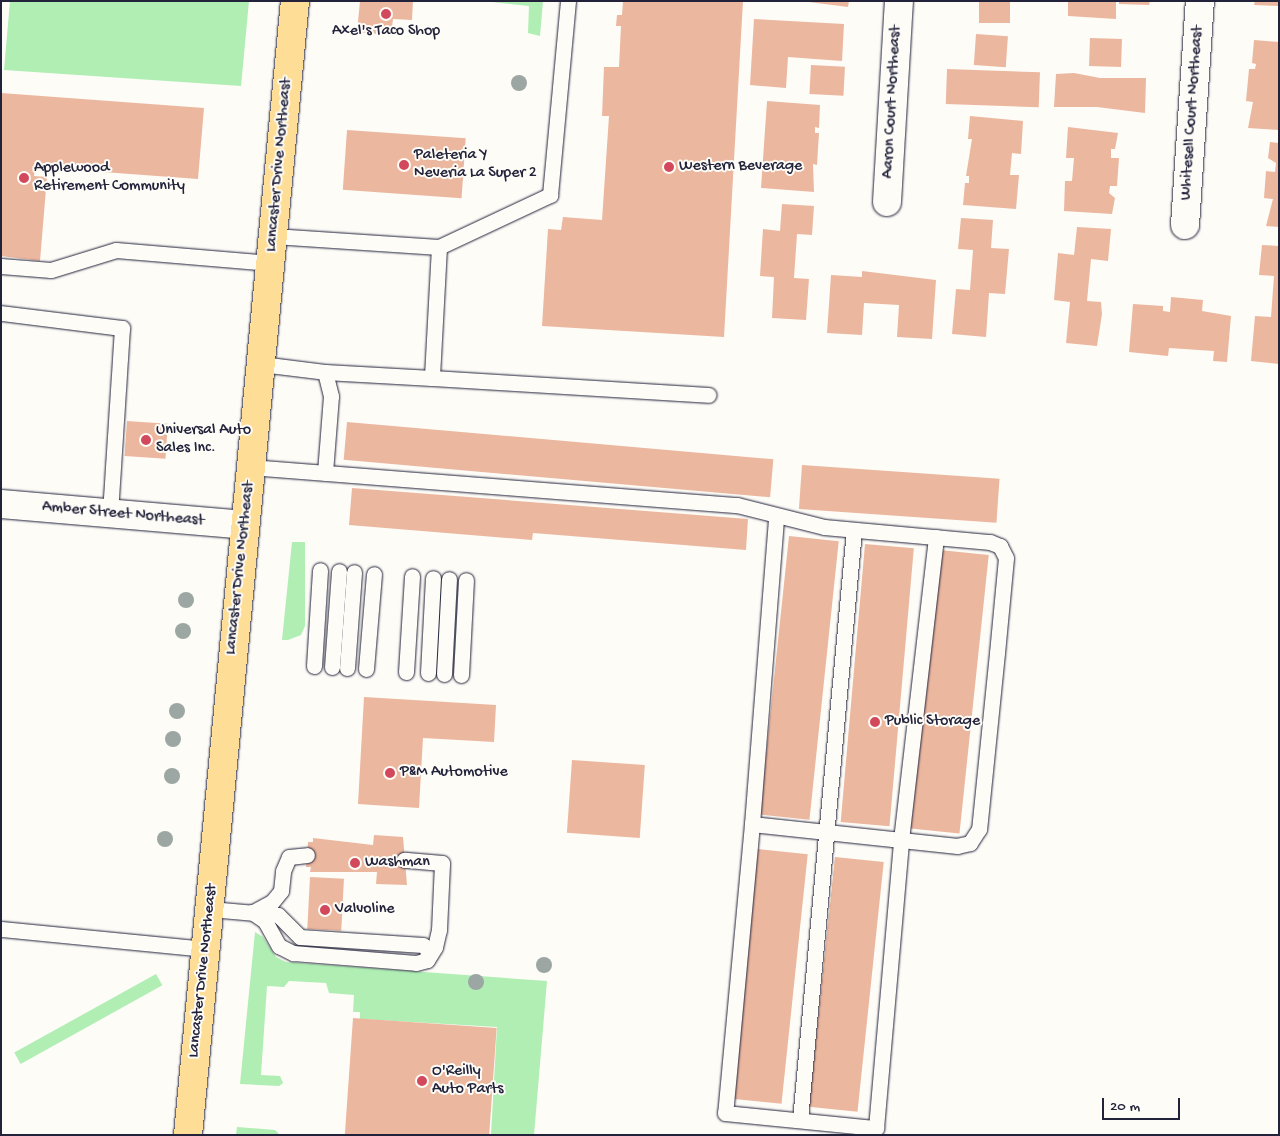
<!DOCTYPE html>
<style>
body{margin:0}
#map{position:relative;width:1280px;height:1136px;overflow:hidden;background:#fdfcf7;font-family:"Gochi Hand",sans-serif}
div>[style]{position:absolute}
.green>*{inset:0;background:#b0eeb4;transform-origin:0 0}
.building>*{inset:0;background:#ecb79f;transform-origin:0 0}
.roads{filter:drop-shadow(0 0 1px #22223b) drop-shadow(0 0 1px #22223b)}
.lane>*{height:15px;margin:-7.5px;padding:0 7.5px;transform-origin:7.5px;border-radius:7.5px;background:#fdfcf7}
.street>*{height:28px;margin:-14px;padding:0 14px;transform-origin:14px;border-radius:14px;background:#fdfcf7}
.primary>*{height:28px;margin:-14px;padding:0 14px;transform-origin:14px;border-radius:14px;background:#fedd96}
.trees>*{width:16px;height:16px;margin:-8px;border-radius:50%;background:#9ca6a3}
.dots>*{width:14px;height:14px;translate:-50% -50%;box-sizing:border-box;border:2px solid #fdfcf7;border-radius:50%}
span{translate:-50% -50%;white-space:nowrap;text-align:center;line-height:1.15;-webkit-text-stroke:4px #fdfcf7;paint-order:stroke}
.poi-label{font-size:16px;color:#22223b}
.left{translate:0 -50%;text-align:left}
.street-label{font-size:16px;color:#22223b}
.frame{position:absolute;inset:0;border:2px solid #22223b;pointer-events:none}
.scale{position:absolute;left:1102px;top:1098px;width:78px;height:22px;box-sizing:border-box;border:2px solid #22223b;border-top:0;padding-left:6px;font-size:15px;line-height:18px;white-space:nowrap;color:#22223b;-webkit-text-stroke:4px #fdfcf7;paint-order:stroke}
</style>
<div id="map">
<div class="green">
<i style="clip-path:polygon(10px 1px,249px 1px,241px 86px,4px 70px)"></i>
<i style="clip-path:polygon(483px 1px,543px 1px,540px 36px,528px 33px,529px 6px)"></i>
<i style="clip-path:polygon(292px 542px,305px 542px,305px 626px,301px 635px,288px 640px,282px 640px)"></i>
<i style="clip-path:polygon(255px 932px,263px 937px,276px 957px,286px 962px,547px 981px,534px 1135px,491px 1135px,497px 1027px,360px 1019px,360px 1012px,353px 1012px,354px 995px,329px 993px,326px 983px,289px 981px,284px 987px,267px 986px,261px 1075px,280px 1076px,283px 1083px,279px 1086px,240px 1084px)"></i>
<i style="left:156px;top:974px;width:13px;height:162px;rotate:61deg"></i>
<i style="clip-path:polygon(237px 1127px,275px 1130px,280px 1135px,236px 1135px)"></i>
</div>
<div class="building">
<i style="clip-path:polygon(360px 1px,413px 1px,412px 20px,393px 19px,391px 35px,357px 32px)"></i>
<i style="clip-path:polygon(623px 1px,743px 1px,724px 337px,542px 326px,548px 229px,561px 230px,563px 217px,602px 220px,609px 116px,602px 116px,604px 67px,619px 67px,621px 26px,616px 26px,617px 15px,622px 15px)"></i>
<i style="clip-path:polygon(801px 1px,849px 1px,848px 7px)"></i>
<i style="left:979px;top:1px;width:31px;height:22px"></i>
<i style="clip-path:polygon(1068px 1px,1116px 1px,1116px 19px,1068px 16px)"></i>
<i style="clip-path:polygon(1119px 1px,1150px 1px,1149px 5px,1119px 4px)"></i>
<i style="clip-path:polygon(1255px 1px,1279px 1px,1279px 6px,1254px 5px)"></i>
<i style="clip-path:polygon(754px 19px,844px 24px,842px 61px,788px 57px,786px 88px,750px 85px)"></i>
<i style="left:976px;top:34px;width:32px;height:31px;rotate:4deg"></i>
<i style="left:1090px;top:38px;width:32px;height:28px;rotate:2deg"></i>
<i style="clip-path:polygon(1254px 40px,1279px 42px,1279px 130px,1248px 128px,1253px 102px,1246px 101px,1249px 69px,1255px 69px,1256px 64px,1252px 63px)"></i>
<i style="left:811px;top:65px;width:34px;height:29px;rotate:3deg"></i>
<i style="left:947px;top:69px;width:93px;height:35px;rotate:2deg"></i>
<i style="clip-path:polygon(1074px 73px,1100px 78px,1146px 78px,1145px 113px,1097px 107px,1054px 107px,1056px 74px)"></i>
<i style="clip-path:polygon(1px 93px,204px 108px,198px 179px,35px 167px,34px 176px,47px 177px,40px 261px,1px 256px)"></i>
<i style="clip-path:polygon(767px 101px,820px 105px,819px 128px,815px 127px,815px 133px,819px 133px,817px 165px,813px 164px,814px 192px,761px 188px)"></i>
<i style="clip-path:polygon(970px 116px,1023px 121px,1021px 154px,1012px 153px,1010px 175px,1019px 175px,1016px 209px,963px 205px,965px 183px,969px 183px,969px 176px,966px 176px,972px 139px,968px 139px)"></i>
<i style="clip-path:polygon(1068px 127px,1118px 133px,1115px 149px,1111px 149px,1111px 158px,1119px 158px,1117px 186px,1110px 186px,1109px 193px,1115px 198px,1112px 214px,1064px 211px,1065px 181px,1072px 181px,1074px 158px,1066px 158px)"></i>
<i style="left:347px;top:130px;width:119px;height:60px;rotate:4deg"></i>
<i style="clip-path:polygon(1270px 142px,1279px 143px,1279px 227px,1266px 226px,1273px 199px,1264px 198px,1266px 171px,1275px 172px,1276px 163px,1268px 158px)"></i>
<i style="clip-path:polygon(782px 204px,814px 206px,812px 235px,797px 234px,794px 278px,809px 279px,806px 320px,772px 318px,774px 277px,760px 276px,763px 229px,780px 231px)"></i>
<i style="clip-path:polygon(961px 218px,993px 220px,991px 248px,1009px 249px,1005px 294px,989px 293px,986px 337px,952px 334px,956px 289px,970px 290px,973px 250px,958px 249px)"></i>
<i style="clip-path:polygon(1077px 227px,1111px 229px,1108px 261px,1091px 259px,1087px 301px,1101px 302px,1102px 314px,1097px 346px,1066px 343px,1070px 302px,1054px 300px,1058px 253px,1074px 255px)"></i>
<i style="clip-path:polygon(1262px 245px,1279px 246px,1279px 364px,1251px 361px,1255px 316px,1271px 317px,1274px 276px,1259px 275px)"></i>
<i style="clip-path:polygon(862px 271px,936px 280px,932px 339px,897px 337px,899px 305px,864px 303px,862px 335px,827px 333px,831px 275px,862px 277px)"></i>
<i style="clip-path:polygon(1171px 297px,1203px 300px,1202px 311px,1231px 316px,1227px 362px,1213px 361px,1214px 351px,1169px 348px,1168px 356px,1129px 352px,1133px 304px,1163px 306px,1163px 311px,1170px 312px)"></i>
<i style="left:127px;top:421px;width:41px;height:35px;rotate:4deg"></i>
<i style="left:347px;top:422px;width:428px;height:38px;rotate:5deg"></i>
<i style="left:802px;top:465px;width:198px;height:44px;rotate:4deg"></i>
<i style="clip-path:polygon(352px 488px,748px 519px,746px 550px,533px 533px,532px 540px,349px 525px)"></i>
<i style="left:789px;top:536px;width:50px;height:280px;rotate:6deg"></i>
<i style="left:865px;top:544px;width:49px;height:279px;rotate:5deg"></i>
<i style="left:940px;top:550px;width:49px;height:280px;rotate:6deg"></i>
<i style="clip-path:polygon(364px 697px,496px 705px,494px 742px,423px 738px,419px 808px,358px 804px)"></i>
<i style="left:572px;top:760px;width:73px;height:73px;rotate:4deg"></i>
<i style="clip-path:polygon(374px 835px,403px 837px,407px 885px,376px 884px,377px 872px,310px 872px,311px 867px,306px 867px,308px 842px,313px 842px,313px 838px,373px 845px)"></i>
<i style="left:758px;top:849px;width:50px;height:251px;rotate:6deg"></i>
<i style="left:835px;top:857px;width:49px;height:251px;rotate:6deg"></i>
<i style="left:310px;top:877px;width:34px;height:52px;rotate:3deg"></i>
<i style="left:353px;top:1018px;width:144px;height:117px;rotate:4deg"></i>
</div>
<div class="roads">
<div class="lane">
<i style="left:273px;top:236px;width:166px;rotate:3.8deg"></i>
<i style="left:439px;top:247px;width:123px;rotate:-25.1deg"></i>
<i style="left:550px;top:195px;width:195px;rotate:-84.7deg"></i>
<i style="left:439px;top:247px;width:131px;rotate:93.1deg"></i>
<i style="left:432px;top:378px;width:277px;rotate:3.5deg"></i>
<i style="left:1px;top:266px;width:50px;rotate:4.6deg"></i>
<i style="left:51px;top:270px;width:68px;rotate:-17.1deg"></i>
<i style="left:116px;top:250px;width:155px;rotate:4.8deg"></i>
<i style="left:1px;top:313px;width:122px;rotate:7.1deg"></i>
<i style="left:122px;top:328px;width:186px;rotate:93.7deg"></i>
<i style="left:261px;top:364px;width:64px;rotate:7.1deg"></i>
<i style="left:325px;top:372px;width:25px;rotate:76deg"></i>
<i style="left:331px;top:396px;width:77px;rotate:94.5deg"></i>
<i style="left:325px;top:372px;width:107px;rotate:3.2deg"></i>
<i style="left:251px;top:467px;width:487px;rotate:4.5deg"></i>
<i style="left:737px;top:505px;width:90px;rotate:14.2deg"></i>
<i style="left:824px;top:527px;width:167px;rotate:5.2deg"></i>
<i style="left:990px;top:542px;width:11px;rotate:22deg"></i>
<i style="left:1000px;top:546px;width:13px;rotate:63deg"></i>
<i style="left:1006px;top:558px;width:95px;rotate:95.4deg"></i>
<i style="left:997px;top:653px;width:177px;rotate:95.8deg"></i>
<i style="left:979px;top:829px;width:17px;rotate:123deg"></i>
<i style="left:970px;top:843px;width:13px;rotate:167deg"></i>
<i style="left:957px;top:846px;width:206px;rotate:-173.9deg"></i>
<i style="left:752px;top:824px;width:309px;rotate:-85.5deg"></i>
<i style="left:314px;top:666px;width:96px;rotate:-86.4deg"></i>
<i style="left:332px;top:667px;width:96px;rotate:-85.8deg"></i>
<i style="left:347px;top:668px;width:96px;rotate:-85.8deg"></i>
<i style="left:366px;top:669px;width:95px;rotate:-85.2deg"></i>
<i style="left:406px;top:672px;width:96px;rotate:-86.4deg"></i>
<i style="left:428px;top:673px;width:95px;rotate:-87deg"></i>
<i style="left:444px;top:674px;width:95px;rotate:-87deg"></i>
<i style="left:461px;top:675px;width:95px;rotate:-87deg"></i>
<i style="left:752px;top:824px;width:290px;rotate:95.3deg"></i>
<i style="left:725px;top:1113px;width:152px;rotate:5.7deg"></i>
<i style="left:876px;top:1128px;width:289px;rotate:-85deg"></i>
<i style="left:901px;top:840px;width:305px;rotate:-83.4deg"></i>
<i style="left:210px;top:909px;width:68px;rotate:5deg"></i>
<i style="left:278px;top:915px;width:31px;rotate:45deg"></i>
<i style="left:300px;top:937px;width:123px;rotate:3.7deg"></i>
<i style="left:423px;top:945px;width:6px;rotate:39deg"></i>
<i style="left:428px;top:949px;width:11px;rotate:95deg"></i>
<i style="left:252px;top:912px;width:16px;rotate:35deg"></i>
<i style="left:265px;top:921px;width:29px;rotate:61deg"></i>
<i style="left:279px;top:946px;width:16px;rotate:27deg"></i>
<i style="left:293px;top:953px;width:123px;rotate:4.6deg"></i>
<i style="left:416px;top:963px;width:11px;rotate:-15deg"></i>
<i style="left:427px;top:960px;width:15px;rotate:-58deg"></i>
<i style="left:435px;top:947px;width:17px;rotate:-77deg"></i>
<i style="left:439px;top:930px;width:67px;rotate:-87.4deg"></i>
<i style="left:442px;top:863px;width:38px;rotate:-175deg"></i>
<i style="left:253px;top:912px;width:21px;rotate:-28deg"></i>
<i style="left:272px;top:902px;width:14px;rotate:-51deg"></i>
<i style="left:281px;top:891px;width:20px;rotate:-84deg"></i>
<i style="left:283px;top:871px;width:15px;rotate:-67deg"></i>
<i style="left:289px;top:857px;width:18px;rotate:-6deg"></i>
<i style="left:1px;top:929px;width:206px;rotate:5.6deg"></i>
<i style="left:800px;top:1120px;width:592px;rotate:-84.77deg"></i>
</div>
<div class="street">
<i style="left:887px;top:202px;width:201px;rotate:-86.6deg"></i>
<i style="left:1185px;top:225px;width:225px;rotate:-86.2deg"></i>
<i style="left:1px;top:504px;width:245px;rotate:4.9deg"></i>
</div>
<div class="primary">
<i style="left:188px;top:1135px;width:1139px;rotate:-84.61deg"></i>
</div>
</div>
<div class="trees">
<i style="left:519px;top:83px"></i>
<i style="left:186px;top:600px"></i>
<i style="left:183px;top:631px"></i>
<i style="left:177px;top:711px"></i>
<i style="left:173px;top:739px"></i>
<i style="left:172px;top:776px"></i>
<i style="left:165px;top:839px"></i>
<i style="left:544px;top:965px"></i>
<i style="left:476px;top:982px"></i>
</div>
<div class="dots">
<i style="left:386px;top:14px;background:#d1495b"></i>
<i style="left:404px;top:165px;background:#d1495b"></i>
<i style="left:669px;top:167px;background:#d1495b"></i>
<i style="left:24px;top:178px;background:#d1495b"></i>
<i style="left:146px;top:440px;background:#d1495b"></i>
<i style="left:875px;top:722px;background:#d1495b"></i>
<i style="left:390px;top:773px;background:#d1495b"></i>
<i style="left:355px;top:863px;background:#d1495b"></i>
<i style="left:325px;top:910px;background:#d1495b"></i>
<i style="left:422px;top:1081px;background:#d1495b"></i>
</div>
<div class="poi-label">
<span style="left:386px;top:32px">Axel's Taco Shop</span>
<span class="left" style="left:414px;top:165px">Paleteria Y<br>Neveria La Super 2</span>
<span class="left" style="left:679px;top:167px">Western Beverage</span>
<span class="left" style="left:34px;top:178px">Applewood<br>Retirement Community</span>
<span class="left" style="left:156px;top:440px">Universal Auto<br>Sales Inc.</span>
<span class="left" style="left:885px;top:722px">Public Storage</span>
<span class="left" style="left:400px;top:773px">P&amp;M Automotive</span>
<span class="left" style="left:365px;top:863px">Washman</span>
<span class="left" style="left:335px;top:910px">Valvoline</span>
<span class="left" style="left:432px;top:1081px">O'Reilly<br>Auto Parts</span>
</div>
<div class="street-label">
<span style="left:893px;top:102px;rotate:-87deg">Aaron Court Northeast</span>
<span style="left:1193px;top:113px;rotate:-86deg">Whitesell Court Northeast</span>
<span style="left:280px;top:165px;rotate:-85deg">Lancaster Drive Northeast</span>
<span style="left:123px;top:515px;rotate:5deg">Amber Street Northeast</span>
<span style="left:241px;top:568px;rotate:-84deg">Lancaster Drive Northeast</span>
<span style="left:204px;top:971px;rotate:-84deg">Lancaster Drive Northeast</span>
</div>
<div class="frame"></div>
<div class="scale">20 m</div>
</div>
